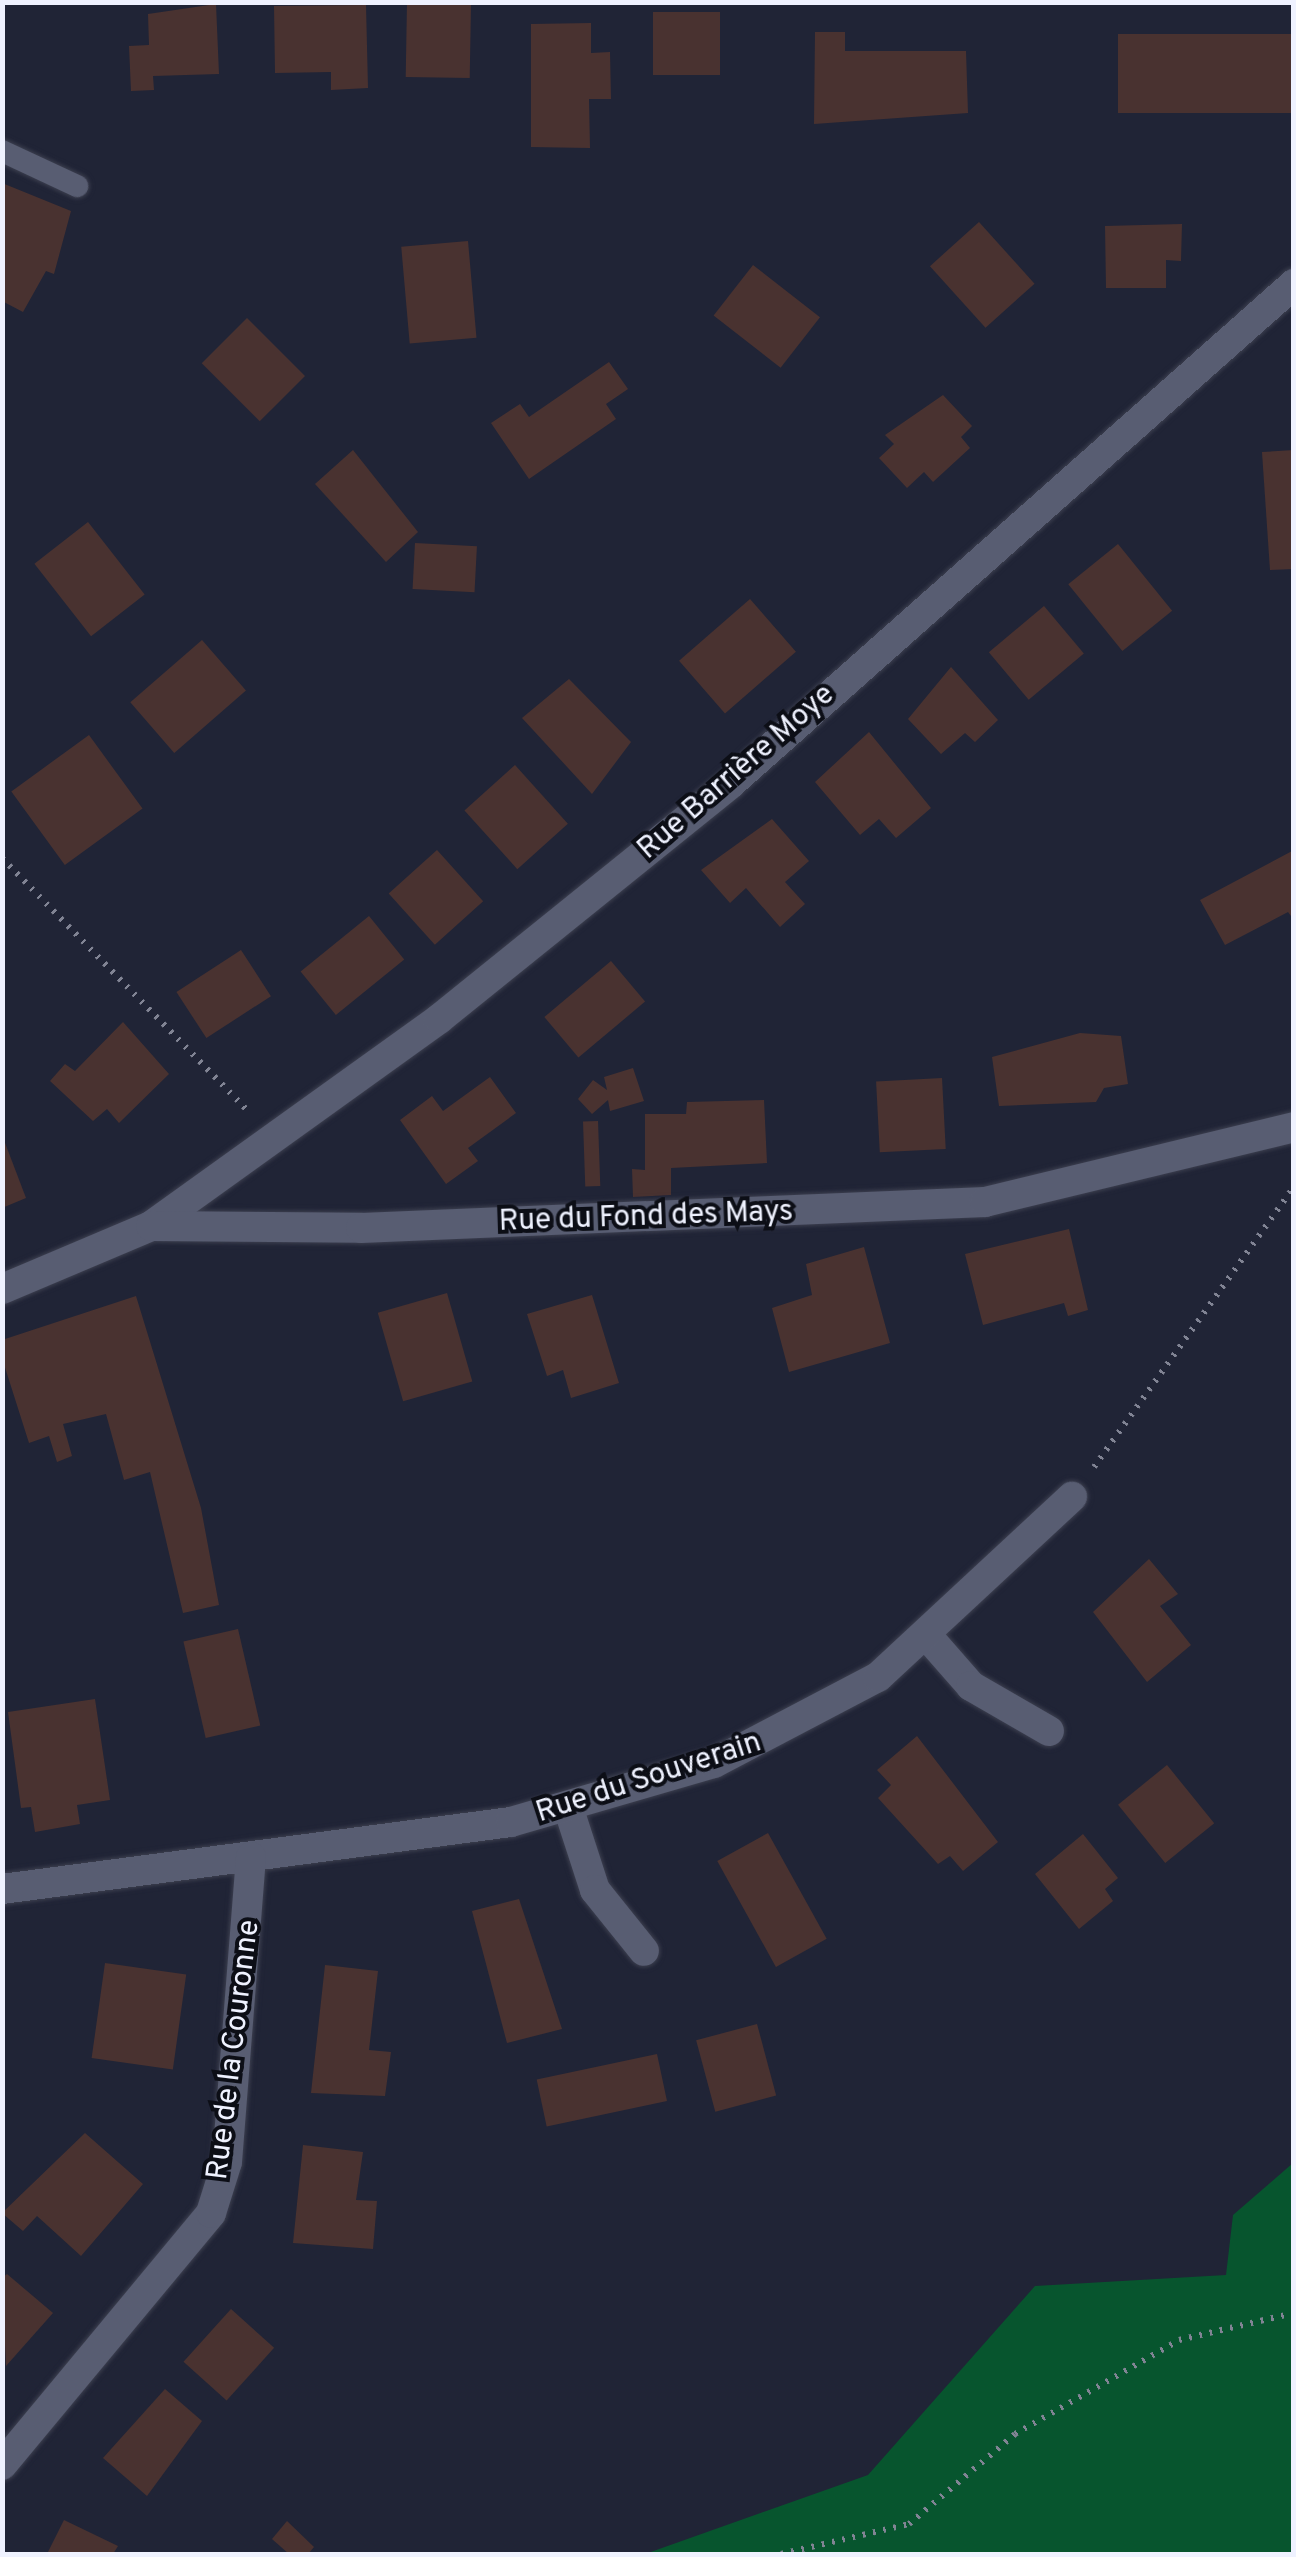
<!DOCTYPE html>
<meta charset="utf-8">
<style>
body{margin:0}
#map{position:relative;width:1296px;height:2557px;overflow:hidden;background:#202436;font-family:Overpass,sans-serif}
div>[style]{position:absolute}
.green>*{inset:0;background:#07552e}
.building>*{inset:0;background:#493230;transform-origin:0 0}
.path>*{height:6px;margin-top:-3px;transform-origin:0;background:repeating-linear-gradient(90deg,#818494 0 2.5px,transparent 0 10.5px)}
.roads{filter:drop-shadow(0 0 2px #3c3f4f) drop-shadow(0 0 2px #3c3f4f)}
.lane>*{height:22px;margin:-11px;padding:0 11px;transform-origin:11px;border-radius:11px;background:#585d72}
.street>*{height:30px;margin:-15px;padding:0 15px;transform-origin:15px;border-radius:15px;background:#585d72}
span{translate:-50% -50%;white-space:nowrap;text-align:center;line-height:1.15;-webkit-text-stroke:8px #0c0e16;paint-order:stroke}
.street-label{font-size:30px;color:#eff2ff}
.frame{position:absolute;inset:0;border:5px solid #eff2ff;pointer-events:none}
</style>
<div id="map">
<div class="green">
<i style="clip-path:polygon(1293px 2163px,1293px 2554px,645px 2554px,868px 2475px,1035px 2286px,1226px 2275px,1233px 2215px)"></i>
</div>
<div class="building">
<i style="left:407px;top:3px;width:64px;height:74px;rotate:1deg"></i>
<i style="clip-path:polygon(216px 4px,219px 74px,153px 76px,154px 90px,131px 91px,129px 46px,149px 45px,148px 14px)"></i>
<i style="clip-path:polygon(366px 5px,368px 88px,331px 90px,331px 72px,275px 73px,274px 6px)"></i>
<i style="left:653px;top:12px;width:67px;height:63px"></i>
<i style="clip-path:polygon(591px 23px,591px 53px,610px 52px,611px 99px,589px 99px,590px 148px,531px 147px,531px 24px)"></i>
<i style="clip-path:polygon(815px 32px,845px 32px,845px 51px,966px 51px,968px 113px,814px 124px)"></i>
<i style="left:1294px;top:34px;width:79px;height:176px;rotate:90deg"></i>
<i style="clip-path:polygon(2px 183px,71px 211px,54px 274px,46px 271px,23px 312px,2px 301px)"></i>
<i style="left:979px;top:222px;width:83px;height:66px;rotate:48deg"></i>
<i style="clip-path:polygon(1182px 224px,1181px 261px,1166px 260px,1166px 288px,1106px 288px,1105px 226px)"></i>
<i style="left:468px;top:241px;width:97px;height:67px;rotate:85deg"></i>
<i style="left:753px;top:265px;width:85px;height:64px;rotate:38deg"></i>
<i style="left:247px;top:318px;width:82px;height:64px;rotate:45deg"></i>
<i style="clip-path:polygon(609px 362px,628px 389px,606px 404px,616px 419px,529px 479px,491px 423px,520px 404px,529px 417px)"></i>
<i style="clip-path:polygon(943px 395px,972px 426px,961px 437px,970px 448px,933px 482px,924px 472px,907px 488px,879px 458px,894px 444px,885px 435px)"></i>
<i style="clip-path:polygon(353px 450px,418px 532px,386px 562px,315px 484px)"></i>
<i style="clip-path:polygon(1294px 450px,1294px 569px,1270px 570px,1262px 452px)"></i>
<i style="left:88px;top:522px;width:92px;height:68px;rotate:52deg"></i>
<i style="left:415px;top:543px;width:62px;height:46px;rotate:3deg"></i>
<i style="left:1118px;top:544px;width:86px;height:64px;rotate:51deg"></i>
<i style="left:750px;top:599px;width:70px;height:94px;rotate:49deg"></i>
<i style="left:1044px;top:606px;width:62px;height:72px;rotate:50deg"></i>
<i style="left:202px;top:640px;width:67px;height:95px;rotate:49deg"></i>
<i style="clip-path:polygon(951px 667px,998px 720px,975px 742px,965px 733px,941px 754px,908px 719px)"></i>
<i style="clip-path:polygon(569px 679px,631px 742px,592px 794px,522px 718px)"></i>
<i style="clip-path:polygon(869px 732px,931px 808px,896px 838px,879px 819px,860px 835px,815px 782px)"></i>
<i style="left:89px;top:735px;width:91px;height:96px;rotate:54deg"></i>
<i style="left:515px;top:765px;width:79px;height:68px;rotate:48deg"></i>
<i style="clip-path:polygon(772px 819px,809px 861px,785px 882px,805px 904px,780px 927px,746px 888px,730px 903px,701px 870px)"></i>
<i style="left:437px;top:850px;width:69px;height:65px;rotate:48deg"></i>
<i style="clip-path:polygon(1294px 850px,1294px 920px,1288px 912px,1225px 945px,1200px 900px)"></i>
<i style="left:369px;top:916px;width:56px;height:88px;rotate:51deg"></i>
<i style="left:241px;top:950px;width:55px;height:77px;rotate:57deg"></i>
<i style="left:611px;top:961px;width:53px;height:87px;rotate:50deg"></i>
<i style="clip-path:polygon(123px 1022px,169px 1074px,119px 1123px,107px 1109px,93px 1121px,50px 1081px,65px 1064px,75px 1071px)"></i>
<i style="clip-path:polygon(1080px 1033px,1121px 1036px,1128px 1084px,1104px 1088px,1096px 1102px,999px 1106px,992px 1057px)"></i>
<i style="clip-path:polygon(633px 1068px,644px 1101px,610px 1111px,608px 1100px,592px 1114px,578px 1099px,593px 1080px,607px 1090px,604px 1077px)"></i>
<i style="clip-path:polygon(490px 1077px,516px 1113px,468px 1148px,478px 1161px,446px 1184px,400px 1120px,432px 1096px,443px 1111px)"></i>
<i style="left:942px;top:1078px;width:71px;height:66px;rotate:87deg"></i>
<i style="clip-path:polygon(764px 1100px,767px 1163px,671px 1168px,671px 1195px,633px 1197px,632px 1169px,645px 1170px,645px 1114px,686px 1114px,687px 1102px)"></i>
<i style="left:598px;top:1121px;width:65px;height:15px;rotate:88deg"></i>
<i style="clip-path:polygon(2px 1135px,26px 1198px,2px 1208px)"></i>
<i style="clip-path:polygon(1069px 1229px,1088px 1310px,1068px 1316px,1064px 1303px,983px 1325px,965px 1254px)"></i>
<i style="clip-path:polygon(864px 1247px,890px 1343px,789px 1372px,772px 1308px,812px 1295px,806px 1264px)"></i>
<i style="left:447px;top:1293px;width:92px;height:72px;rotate:74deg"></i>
<i style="clip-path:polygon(592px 1295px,619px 1383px,571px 1398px,563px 1370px,547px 1376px,527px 1314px)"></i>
<i style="clip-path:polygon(136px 1296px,201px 1508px,219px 1605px,183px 1613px,150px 1472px,124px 1480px,106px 1414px,63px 1424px,72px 1456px,57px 1462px,49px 1436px,29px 1443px,2px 1358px,2px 1340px)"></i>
<i style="clip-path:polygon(1149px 1559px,1178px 1594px,1160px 1606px,1191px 1645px,1147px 1682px,1093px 1612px)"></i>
<i style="left:238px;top:1629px;width:99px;height:56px;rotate:77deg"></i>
<i style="clip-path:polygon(95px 1699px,110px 1800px,77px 1805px,80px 1824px,35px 1832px,31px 1807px,21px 1808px,8px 1712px)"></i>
<i style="clip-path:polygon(917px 1736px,998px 1842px,963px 1871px,950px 1856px,938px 1864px,878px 1798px,891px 1785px,877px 1770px)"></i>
<i style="left:1167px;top:1765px;width:75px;height:63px;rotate:51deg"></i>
<i style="left:768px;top:1833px;width:121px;height:58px;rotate:61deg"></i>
<i style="clip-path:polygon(1083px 1834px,1118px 1878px,1105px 1889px,1113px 1901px,1079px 1929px,1035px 1874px)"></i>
<i style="clip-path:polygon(519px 1899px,562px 2029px,507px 2043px,472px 1911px)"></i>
<i style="left:105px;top:1963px;width:82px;height:96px;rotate:8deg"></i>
<i style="clip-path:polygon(325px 1965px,378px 1971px,369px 2050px,391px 2052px,385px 2096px,311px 2093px)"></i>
<i style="left:757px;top:2024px;width:74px;height:63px;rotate:75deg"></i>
<i style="left:657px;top:2054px;width:48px;height:123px;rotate:78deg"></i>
<i style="clip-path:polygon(85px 2133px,143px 2184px,81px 2256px,37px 2216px,23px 2231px,2px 2213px)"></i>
<i style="clip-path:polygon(303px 2145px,363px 2152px,356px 2200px,377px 2201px,373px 2249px,293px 2243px)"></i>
<i style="clip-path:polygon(7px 2274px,53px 2313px,6px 2366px,2px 2278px)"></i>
<i style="left:231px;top:2309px;width:58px;height:71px;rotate:42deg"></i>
<i style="clip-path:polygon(165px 2389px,202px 2421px,147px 2496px,103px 2458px)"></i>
<i style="clip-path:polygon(64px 2520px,118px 2546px,113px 2554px,47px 2554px)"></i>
<i style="clip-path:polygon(287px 2521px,314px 2547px,308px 2554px,289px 2554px,272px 2539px)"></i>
</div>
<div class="path">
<i style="left:2px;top:858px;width:354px;rotate:45.8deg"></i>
<i style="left:1094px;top:1467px;width:344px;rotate:-54.5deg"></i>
<i style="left:781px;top:2554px;width:131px;rotate:-13.2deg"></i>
<i style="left:909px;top:2524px;width:139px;rotate:-40.3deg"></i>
<i style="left:1015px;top:2434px;width:189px;rotate:-29.8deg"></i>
<i style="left:1179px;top:2340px;width:118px;rotate:-13.2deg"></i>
</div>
<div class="roads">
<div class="lane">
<i style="left:2px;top:151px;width:83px;rotate:25deg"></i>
</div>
<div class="street">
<i style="left:151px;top:1226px;width:355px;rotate:-35.7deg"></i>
<i style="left:439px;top:1019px;width:374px;rotate:-38.9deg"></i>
<i style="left:730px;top:784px;width:754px;rotate:-41.56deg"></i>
<i style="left:2px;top:1289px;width:162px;rotate:-22.9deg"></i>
<i style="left:151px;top:1226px;width:210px;rotate:0.5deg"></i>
<i style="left:361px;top:1228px;width:625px;rotate:-2.39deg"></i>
<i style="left:985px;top:1202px;width:318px;rotate:-13.6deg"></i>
<i style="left:929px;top:1638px;width:64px;rotate:48.8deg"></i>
<i style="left:971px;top:1686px;width:90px;rotate:30deg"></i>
<i style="left:569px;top:1810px;width:84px;rotate:72deg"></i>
<i style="left:595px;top:1890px;width:78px;rotate:51.2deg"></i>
<i style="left:2px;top:1889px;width:513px;rotate:-7.5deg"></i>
<i style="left:511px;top:1822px;width:211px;rotate:-16.2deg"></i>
<i style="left:714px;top:1763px;width:185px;rotate:-27.7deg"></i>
<i style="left:878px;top:1677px;width:265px;rotate:-42.9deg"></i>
<i style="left:2px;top:2465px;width:327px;rotate:-50.3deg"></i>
<i style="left:211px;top:2213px;width:53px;rotate:-72.6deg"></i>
<i style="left:227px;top:2162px;width:306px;rotate:-85.5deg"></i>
</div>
</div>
<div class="street-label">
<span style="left:737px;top:773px;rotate:-41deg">Rue Barrière Moye</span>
<span style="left:646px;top:1218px;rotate:-2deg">Rue du Fond des Mays</span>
<span style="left:649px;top:1779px;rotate:-18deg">Rue du Souverain</span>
<span style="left:235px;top:2050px;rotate:-83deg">Rue de la Couronne</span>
</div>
<div class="frame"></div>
</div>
